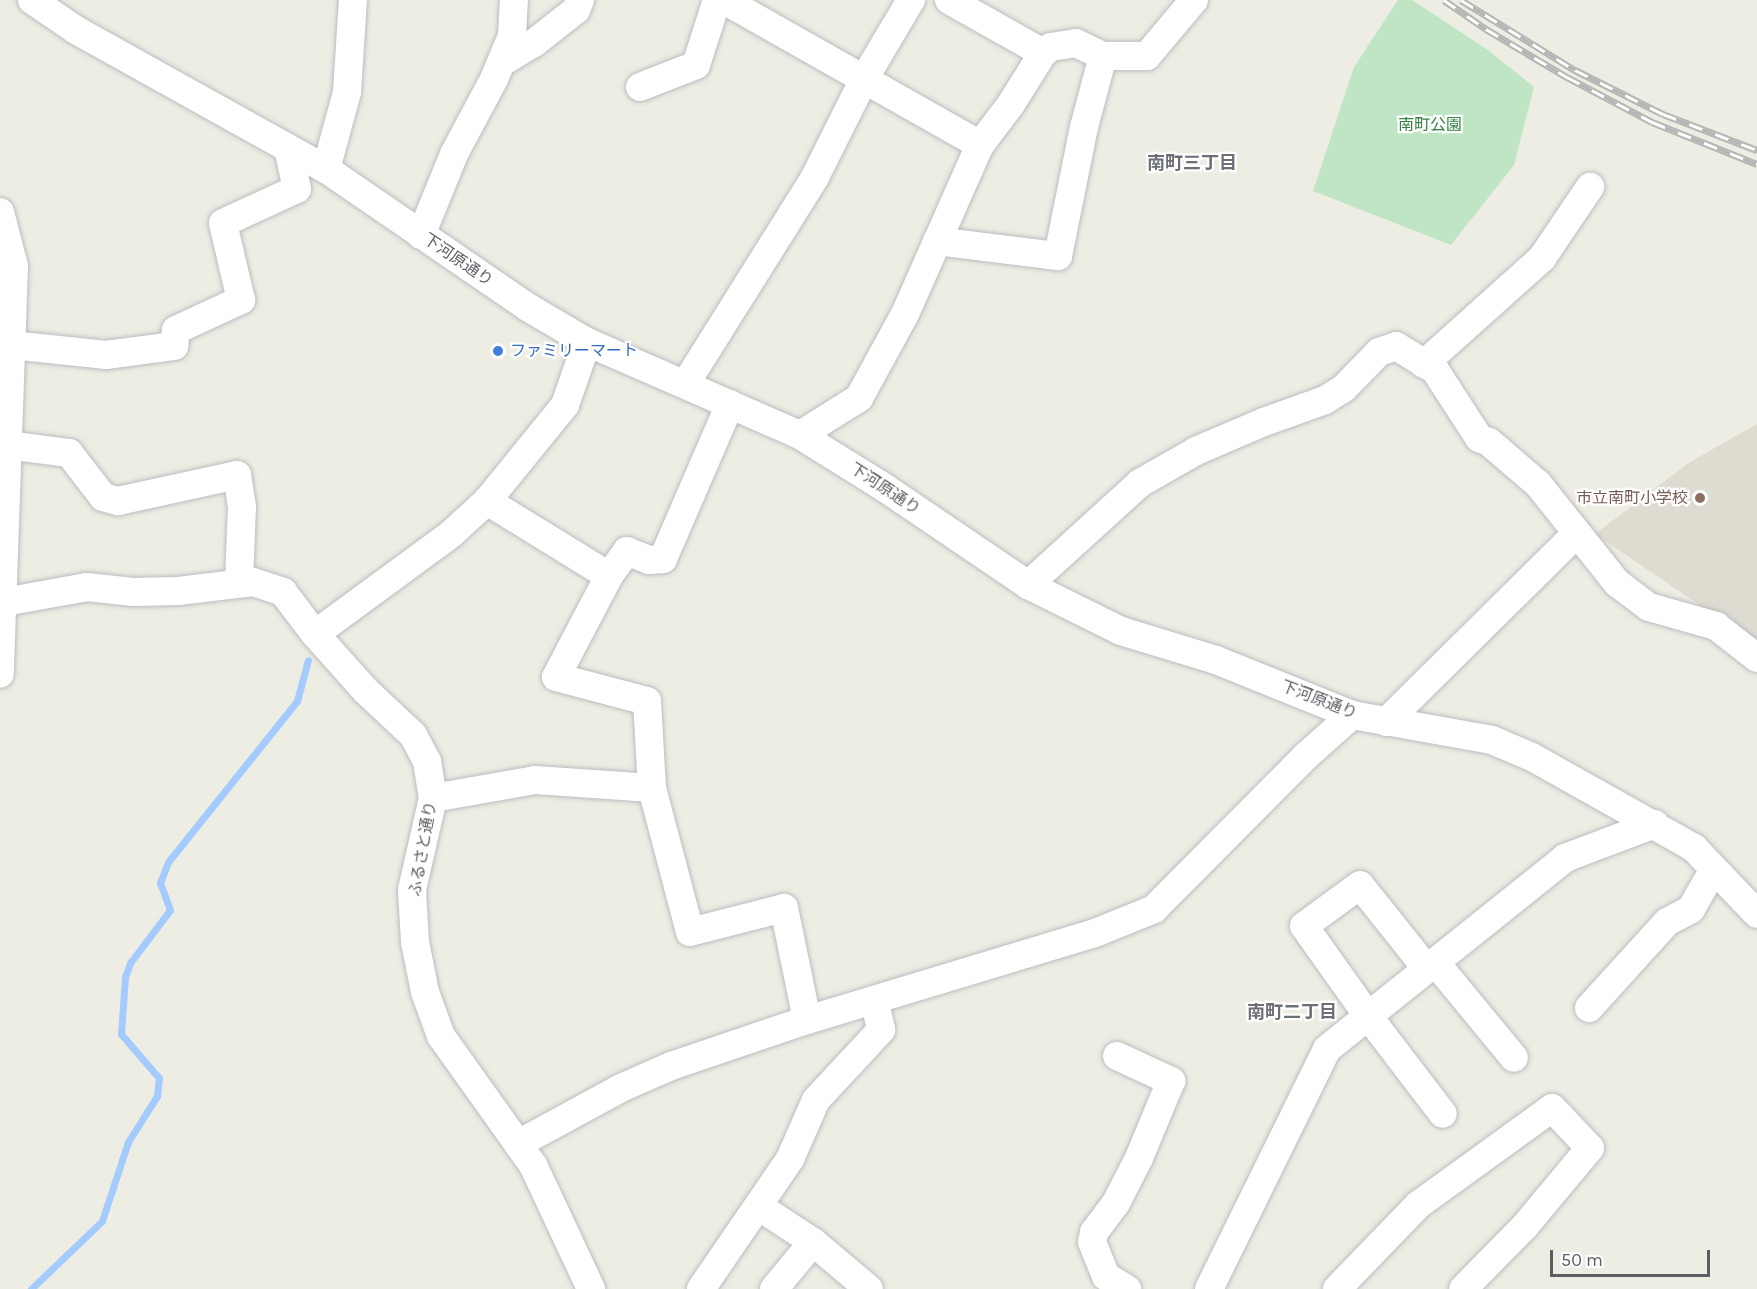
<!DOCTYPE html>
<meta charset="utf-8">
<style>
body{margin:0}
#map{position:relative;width:1757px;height:1289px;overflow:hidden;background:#eeede3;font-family:Karla,"Noto Sans JP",sans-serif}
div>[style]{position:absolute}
.education>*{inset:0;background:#dedcd1}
.green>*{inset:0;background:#c0e5c5}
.stream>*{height:7px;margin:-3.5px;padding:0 3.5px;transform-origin:3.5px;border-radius:3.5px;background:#a3cbfe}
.roads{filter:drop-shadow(0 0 2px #bbbcc2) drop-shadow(0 0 2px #bbbcc2)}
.minor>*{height:28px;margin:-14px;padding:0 14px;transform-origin:14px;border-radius:14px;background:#fff}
.rail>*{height:7px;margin-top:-3.5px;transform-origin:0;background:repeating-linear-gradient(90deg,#fff 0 14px,#b4b5b5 0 28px);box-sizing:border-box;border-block:2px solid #b4b5b5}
.dots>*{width:16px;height:16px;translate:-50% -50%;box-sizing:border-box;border:3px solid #fff;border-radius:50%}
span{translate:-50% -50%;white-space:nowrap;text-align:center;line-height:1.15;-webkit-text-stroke:4.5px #fff;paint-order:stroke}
.park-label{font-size:16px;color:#358142}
.street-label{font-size:16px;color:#5b5e64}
.shop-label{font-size:16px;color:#366cbe}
.left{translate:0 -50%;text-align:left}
.education-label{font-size:16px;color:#785e54}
.right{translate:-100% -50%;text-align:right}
.neighbourhood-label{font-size:18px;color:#6c7076;font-weight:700}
.scale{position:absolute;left:1550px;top:1250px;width:160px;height:27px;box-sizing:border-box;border:3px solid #5b5e64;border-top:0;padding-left:8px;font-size:18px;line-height:21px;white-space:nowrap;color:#5b5e64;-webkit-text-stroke:4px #fff;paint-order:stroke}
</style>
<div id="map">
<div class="education">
<i style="clip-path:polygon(1757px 424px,1757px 644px,1595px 534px,1690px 462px)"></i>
</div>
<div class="green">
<i style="clip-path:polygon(1398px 0,1412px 0,1488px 50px,1534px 87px,1514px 165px,1451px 245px,1313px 191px,1354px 67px)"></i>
</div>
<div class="stream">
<i style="left:31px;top:1289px;width:98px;rotate:-43.8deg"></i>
<i style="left:102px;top:1221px;width:83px;rotate:-71.8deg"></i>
<i style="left:128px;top:1142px;width:54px;rotate:-57.8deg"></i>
<i style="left:157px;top:1096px;width:18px;rotate:-84deg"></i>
<i style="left:159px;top:1078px;width:58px;rotate:-130.8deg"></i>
<i style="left:121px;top:1034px;width:57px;rotate:-86deg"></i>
<i style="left:125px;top:977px;width:15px;rotate:-70deg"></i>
<i style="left:130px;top:963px;width:66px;rotate:-53deg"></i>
<i style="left:170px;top:910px;width:29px;rotate:-110deg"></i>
<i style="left:160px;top:883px;width:22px;rotate:-69deg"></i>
<i style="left:168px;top:862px;width:206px;rotate:-51.3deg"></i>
<i style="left:297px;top:701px;width:42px;rotate:-75deg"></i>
</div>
<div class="roads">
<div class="minor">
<i style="left:32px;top:0;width:53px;rotate:34.3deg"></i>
<i style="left:76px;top:30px;width:286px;rotate:29.1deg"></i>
<i style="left:326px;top:169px;width:246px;rotate:34.4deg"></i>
<i style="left:529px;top:308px;width:67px;rotate:30.4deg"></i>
<i style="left:587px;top:342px;width:232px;rotate:23.6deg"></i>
<i style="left:800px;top:435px;width:100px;rotate:31.9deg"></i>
<i style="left:885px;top:488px;width:173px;rotate:34.1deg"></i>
<i style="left:1028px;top:585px;width:104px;rotate:26.3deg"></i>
<i style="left:1121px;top:631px;width:99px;rotate:17deg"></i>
<i style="left:1216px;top:660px;width:147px;rotate:22deg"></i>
<i style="left:1352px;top:715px;width:142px;rotate:10.1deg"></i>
<i style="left:1492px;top:740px;width:43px;rotate:23deg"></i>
<i style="left:1532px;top:757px;width:186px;rotate:29.3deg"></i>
<i style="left:1694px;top:848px;width:91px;rotate:46.3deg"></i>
<i style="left:724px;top:0;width:294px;rotate:29.5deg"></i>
<i style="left:949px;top:0;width:108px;rotate:29.4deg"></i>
<i style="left:502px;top:62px;width:37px;rotate:-31deg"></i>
<i style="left:534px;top:43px;width:53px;rotate:-38.2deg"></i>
<i style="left:576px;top:10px;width:11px;rotate:-68deg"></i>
<i style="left:640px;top:87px;width:60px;rotate:-21.4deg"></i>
<i style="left:696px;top:65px;width:68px;rotate:-72.1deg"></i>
<i style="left:326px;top:169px;width:80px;rotate:-74.7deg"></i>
<i style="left:347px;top:92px;width:92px;rotate:-86.3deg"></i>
<i style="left:0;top:212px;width:56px;rotate:75.5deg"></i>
<i style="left:14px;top:266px;width:408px;rotate:92deg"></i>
<i style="left:421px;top:235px;width:87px;rotate:-67.8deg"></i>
<i style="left:454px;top:154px;width:85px;rotate:-61.9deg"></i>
<i style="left:494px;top:79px;width:47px;rotate:-67.3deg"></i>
<i style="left:512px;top:36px;width:36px;rotate:-87deg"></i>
<i style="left:937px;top:241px;width:122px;rotate:7.1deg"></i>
<i style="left:1058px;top:256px;width:132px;rotate:-78.6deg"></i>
<i style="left:1084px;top:127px;width:73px;rotate:-75deg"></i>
<i style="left:11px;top:345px;width:96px;rotate:6deg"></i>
<i style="left:106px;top:355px;width:69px;rotate:-7.5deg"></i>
<i style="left:174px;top:346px;width:16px;rotate:-83deg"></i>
<i style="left:176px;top:330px;width:72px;rotate:-24.8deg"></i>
<i style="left:241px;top:300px;width:79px;rotate:-103.2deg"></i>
<i style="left:223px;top:223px;width:81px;rotate:-24.7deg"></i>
<i style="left:297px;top:189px;width:42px;rotate:-102.4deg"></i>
<i style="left:1424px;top:364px;width:159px;rotate:-41.9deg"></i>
<i style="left:1542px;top:258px;width:86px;rotate:-55.9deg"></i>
<i style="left:686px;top:383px;width:243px;rotate:-57.9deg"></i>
<i style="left:815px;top:177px;width:110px;rotate:-63.4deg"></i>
<i style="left:864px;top:79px;width:92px;rotate:-59.3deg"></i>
<i style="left:730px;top:404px;width:169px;rotate:113.4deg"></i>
<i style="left:663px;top:559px;width:14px;rotate:176deg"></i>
<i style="left:649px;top:560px;width:24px;rotate:-158deg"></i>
<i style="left:627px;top:551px;width:31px;rotate:126deg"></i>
<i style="left:609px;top:576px;width:114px;rotate:117.7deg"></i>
<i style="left:556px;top:677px;width:94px;rotate:14.8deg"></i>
<i style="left:647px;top:701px;width:87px;rotate:86.7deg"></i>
<i style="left:652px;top:788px;width:149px;rotate:75.2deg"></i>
<i style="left:690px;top:932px;width:97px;rotate:-14.3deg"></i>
<i style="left:784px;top:908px;width:114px;rotate:78.4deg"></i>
<i style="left:800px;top:435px;width:70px;rotate:-32.1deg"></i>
<i style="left:859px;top:398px;width:96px;rotate:-61.3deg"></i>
<i style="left:905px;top:314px;width:185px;rotate:-66.1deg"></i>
<i style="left:980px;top:145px;width:51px;rotate:-52.9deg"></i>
<i style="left:1011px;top:104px;width:60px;rotate:-57.9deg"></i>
<i style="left:1043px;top:53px;width:10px;rotate:-37deg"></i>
<i style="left:1051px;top:47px;width:25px;rotate:-9deg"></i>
<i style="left:1076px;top:43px;width:30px;rotate:26deg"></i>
<i style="left:1103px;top:56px;width:44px"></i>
<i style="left:1147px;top:56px;width:73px;rotate:-50deg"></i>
<i style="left:7px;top:445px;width:63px;rotate:7.4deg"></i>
<i style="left:69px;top:453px;width:56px;rotate:52.3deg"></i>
<i style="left:103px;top:497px;width:16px;rotate:15deg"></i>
<i style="left:118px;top:501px;width:122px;rotate:-12.3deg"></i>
<i style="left:237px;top:475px;width:32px;rotate:81deg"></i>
<i style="left:242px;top:507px;width:76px;rotate:92.3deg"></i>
<i style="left:487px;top:501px;width:143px;rotate:31.6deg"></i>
<i style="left:1028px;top:585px;width:151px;rotate:-42.3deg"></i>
<i style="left:1140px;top:483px;width:64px;rotate:-29.7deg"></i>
<i style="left:1196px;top:451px;width:74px;rotate:-23.1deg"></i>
<i style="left:1264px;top:422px;width:65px;rotate:-19.8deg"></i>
<i style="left:1325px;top:400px;width:22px;rotate:-32deg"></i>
<i style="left:1344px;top:388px;width:50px;rotate:-45.8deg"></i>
<i style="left:1379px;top:352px;width:18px;rotate:-19deg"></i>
<i style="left:1396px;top:346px;width:46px;rotate:31.6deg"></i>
<i style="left:1435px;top:370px;width:81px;rotate:57.1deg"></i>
<i style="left:1479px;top:438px;width:11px;rotate:22deg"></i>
<i style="left:1489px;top:442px;width:65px;rotate:40.6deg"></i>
<i style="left:1538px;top:484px;width:127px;rotate:51.4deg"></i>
<i style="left:1617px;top:583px;width:40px;rotate:37deg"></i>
<i style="left:1649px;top:607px;width:70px;rotate:15.8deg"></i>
<i style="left:1716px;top:626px;width:52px;rotate:38deg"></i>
<i style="left:4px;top:602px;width:84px;rotate:-10.2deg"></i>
<i style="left:87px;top:587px;width:46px;rotate:6.2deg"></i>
<i style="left:133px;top:592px;width:45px;rotate:-1.3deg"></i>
<i style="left:178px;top:591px;width:76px;rotate:-6.8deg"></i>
<i style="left:253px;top:582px;width:32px;rotate:18deg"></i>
<i style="left:283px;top:592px;width:53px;rotate:52.7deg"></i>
<i style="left:315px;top:634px;width:76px;rotate:48.2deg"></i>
<i style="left:366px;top:691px;width:64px;rotate:43.1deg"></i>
<i style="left:413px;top:735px;width:30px;rotate:62deg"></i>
<i style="left:427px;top:761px;width:37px;rotate:81deg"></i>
<i style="left:433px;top:798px;width:94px;rotate:102.9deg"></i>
<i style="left:412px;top:890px;width:52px;rotate:86.7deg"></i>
<i style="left:415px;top:942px;width:51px;rotate:78.7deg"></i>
<i style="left:425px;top:992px;width:47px;rotate:70deg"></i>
<i style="left:441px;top:1036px;width:158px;rotate:54.5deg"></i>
<i style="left:533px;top:1165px;width:137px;rotate:64.9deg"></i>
<i style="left:315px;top:634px;width:169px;rotate:-36.3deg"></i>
<i style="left:451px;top:534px;width:49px;rotate:-42.5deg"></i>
<i style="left:487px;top:501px;width:124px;rotate:-50.9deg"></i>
<i style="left:565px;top:405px;width:67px;rotate:-70.8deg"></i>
<i style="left:1386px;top:722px;width:267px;rotate:-44.7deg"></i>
<i style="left:433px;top:798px;width:104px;rotate:-10deg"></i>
<i style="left:535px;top:780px;width:117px;rotate:3.9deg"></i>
<i style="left:1435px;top:962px;width:124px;rotate:50.5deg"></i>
<i style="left:1427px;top:969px;width:107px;rotate:-128.6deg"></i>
<i style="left:1360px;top:885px;width:69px;rotate:143.8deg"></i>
<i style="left:1304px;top:926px;width:110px;rotate:54.6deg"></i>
<i style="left:1368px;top:1016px;width:123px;rotate:52.6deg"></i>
<i style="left:1589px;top:1008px;width:116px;rotate:-47.8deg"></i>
<i style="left:1667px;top:922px;width:27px;rotate:-28deg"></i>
<i style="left:1691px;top:909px;width:46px;rotate:-60.1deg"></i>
<i style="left:1117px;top:1056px;width:60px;rotate:24.8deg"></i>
<i style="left:1171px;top:1081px;width:83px;rotate:112.6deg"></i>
<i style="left:1139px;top:1158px;width:51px;rotate:117.1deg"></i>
<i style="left:1116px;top:1203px;width:36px;rotate:127deg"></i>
<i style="left:1094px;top:1232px;width:10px;rotate:101deg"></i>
<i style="left:1092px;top:1242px;width:37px;rotate:68deg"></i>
<i style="left:1106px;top:1276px;width:25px;rotate:32deg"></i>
<i style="left:518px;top:1144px;width:117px;rotate:-28.5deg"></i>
<i style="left:621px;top:1088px;width:55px;rotate:-23.7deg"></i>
<i style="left:671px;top:1066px;width:144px;rotate:-18.7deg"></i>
<i style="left:807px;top:1020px;width:301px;rotate:-16.8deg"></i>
<i style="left:1095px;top:933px;width:64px;rotate:-22.1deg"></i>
<i style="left:1154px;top:909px;width:216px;rotate:-45.2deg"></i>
<i style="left:1306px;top:756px;width:62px;rotate:-41.7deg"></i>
<i style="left:758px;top:1206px;width:66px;rotate:33.2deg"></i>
<i style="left:813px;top:1242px;width:73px;rotate:40deg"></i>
<i style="left:701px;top:1289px;width:158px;rotate:-55.6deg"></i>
<i style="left:790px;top:1159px;width:64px;rotate:-66.2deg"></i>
<i style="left:816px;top:1100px;width:96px;rotate:-47.1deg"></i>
<i style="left:881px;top:1030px;width:30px;rotate:-102deg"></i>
<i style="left:774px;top:1289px;width:61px;rotate:-50.3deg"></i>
<i style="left:1209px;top:1289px;width:267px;rotate:-63.8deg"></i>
<i style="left:1327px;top:1049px;width:305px;rotate:-38.7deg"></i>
<i style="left:1565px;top:858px;width:96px;rotate:-20.7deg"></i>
<i style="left:1337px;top:1289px;width:117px;rotate:-46deg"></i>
<i style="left:1418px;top:1205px;width:165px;rotate:-35.9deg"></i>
<i style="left:1552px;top:1108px;width:55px;rotate:46.5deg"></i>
<i style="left:1590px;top:1148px;width:102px;rotate:129.8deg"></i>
<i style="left:1525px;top:1226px;width:88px;rotate:134.5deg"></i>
</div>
</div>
<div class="rail">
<i style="left:1444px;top:0;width:51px;rotate:34.6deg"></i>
<i style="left:1486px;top:29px;width:94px;rotate:30.7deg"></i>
<i style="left:1567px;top:77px;width:96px;rotate:27.9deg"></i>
<i style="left:1652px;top:122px;width:113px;rotate:21.8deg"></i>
<i style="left:1461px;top:0;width:134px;rotate:31.6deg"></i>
<i style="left:1575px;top:70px;width:98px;rotate:26.6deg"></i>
<i style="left:1663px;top:114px;width:101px;rotate:21deg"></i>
</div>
<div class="dots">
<i style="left:498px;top:351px;background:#3f7fe0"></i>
<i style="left:1700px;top:498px;background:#8d6e63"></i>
</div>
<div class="park-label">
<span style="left:1430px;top:125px">南町公園</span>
</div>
<div class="street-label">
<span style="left:458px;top:260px;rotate:34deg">下河原通り</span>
<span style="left:885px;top:489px;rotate:33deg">下河原通り</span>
<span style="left:1319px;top:700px;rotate:21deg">下河原通り</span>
<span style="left:423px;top:849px;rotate:-80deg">ふるさと通り</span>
</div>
<div class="shop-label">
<span class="left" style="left:510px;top:351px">ファミリーマート</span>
</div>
<div class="education-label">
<span class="right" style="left:1688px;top:498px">市立南町小学校</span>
</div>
<div class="neighbourhood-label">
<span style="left:1192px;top:163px">南町三丁目</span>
<span style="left:1292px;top:1012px">南町二丁目</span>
</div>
<div class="scale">50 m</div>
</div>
